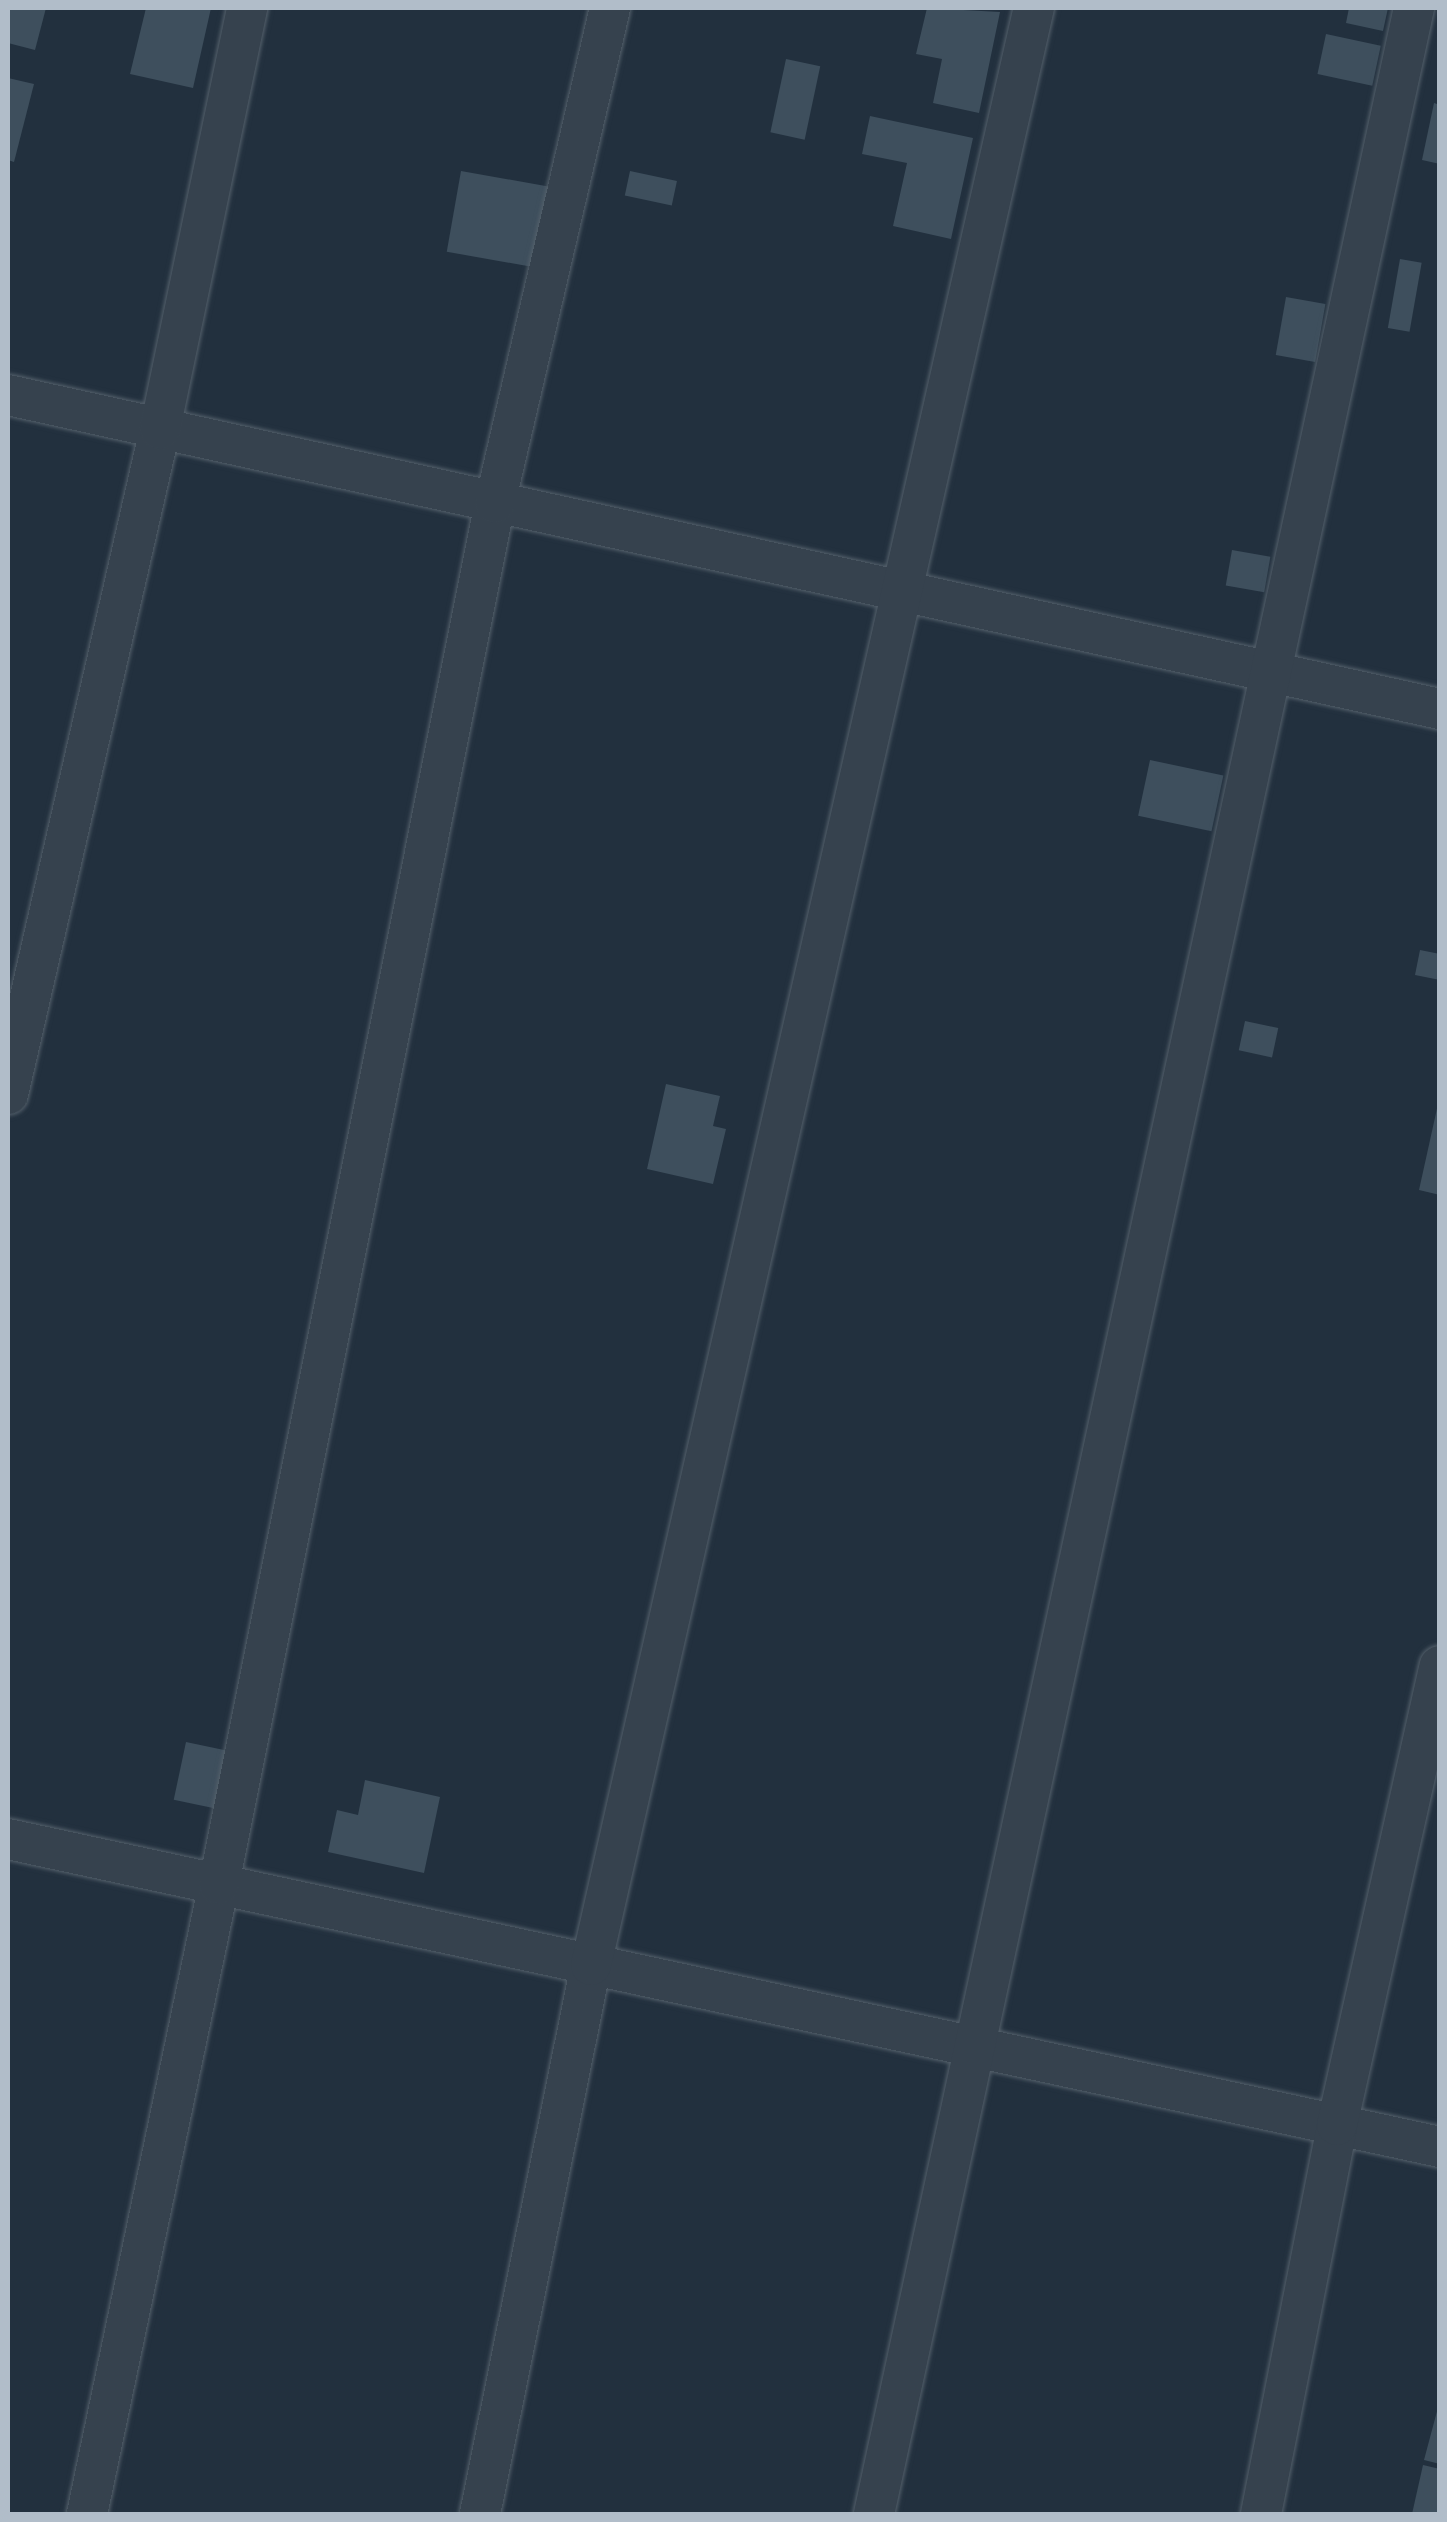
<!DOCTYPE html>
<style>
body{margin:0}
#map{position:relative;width:1447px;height:2522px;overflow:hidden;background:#22303e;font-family:"DM Sans",sans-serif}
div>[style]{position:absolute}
.building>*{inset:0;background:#3e4f5d;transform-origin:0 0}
.roads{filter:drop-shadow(0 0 2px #54606b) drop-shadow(0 0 2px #54606b)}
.street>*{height:40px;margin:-20px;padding:0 20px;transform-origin:20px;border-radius:20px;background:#36424e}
span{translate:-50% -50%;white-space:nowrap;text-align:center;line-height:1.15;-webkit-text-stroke:8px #1b2732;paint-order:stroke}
.frame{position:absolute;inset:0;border:10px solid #b1bdc9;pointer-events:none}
</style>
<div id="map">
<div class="building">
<i style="clip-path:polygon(8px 8px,46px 8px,35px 50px,8px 43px)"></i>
<i style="clip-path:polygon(146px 8px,211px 8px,193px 88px,130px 74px)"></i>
<i style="clip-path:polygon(927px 8px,1000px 12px,979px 113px,933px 103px,942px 59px,916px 54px)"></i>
<i style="clip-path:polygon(1349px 8px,1388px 8px,1383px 31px,1346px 23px)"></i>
<i style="left:1326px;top:34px;width:56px;height:41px;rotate:12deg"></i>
<i style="left:786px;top:59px;width:35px;height:75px;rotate:12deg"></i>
<i style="clip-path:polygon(8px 78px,34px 84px,14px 162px,8px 160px)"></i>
<i style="clip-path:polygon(1434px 103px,1440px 105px,1440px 164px,1422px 160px)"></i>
<i style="clip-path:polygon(870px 116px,973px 138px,951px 239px,893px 226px,907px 163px,862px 154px)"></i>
<i style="left:461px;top:171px;width:93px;height:82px;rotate:10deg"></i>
<i style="left:630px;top:171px;width:48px;height:25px;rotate:12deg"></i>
<i style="left:1400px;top:259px;width:22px;height:70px;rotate:10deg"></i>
<i style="left:1286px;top:297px;width:40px;height:59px;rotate:10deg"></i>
<i style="left:1232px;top:550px;width:39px;height:36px;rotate:10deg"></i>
<i style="left:1150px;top:760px;width:75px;height:57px;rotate:12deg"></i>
<i style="clip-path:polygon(1420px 950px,1440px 954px,1440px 980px,1415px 975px)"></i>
<i style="left:1245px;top:1021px;width:34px;height:30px;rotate:12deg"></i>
<i style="clip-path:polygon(666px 1084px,720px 1096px,713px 1126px,726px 1129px,713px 1184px,647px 1169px)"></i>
<i style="clip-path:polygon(1438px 1104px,1440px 1104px,1440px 1195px,1419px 1190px)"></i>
<i style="left:186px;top:1742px;width:45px;height:59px;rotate:12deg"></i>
<i style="clip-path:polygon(365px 1780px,440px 1797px,424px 1873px,328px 1852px,337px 1810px,358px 1815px)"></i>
<i style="clip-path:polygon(1440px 2400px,1440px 2464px,1424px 2460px)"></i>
<i style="clip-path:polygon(1423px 2465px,1440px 2469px,1440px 2514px,1412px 2514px)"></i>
</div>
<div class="roads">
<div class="street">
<i style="left:8px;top:395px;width:1466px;rotate:12.37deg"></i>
<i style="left:8px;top:1094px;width:682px;rotate:-77.12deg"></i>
<i style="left:160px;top:429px;width:430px;rotate:-78.3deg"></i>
<i style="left:8px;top:1839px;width:1465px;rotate:12.14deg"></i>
<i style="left:87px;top:2514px;width:644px;rotate:-78.17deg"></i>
<i style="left:219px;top:1884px;width:1408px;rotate:-78.7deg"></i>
<i style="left:495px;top:503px;width:508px;rotate:-76.92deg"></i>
<i style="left:480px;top:2514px;width:560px;rotate:-78.57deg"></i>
<i style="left:591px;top:1965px;width:2007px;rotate:-77.25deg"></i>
<i style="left:874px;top:2514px;width:2564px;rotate:-77.84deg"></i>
<i style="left:1261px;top:2514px;width:396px;rotate:-78.9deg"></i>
<i style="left:1337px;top:2125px;width:470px;rotate:-77.4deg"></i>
</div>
</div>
<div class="frame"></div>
</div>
